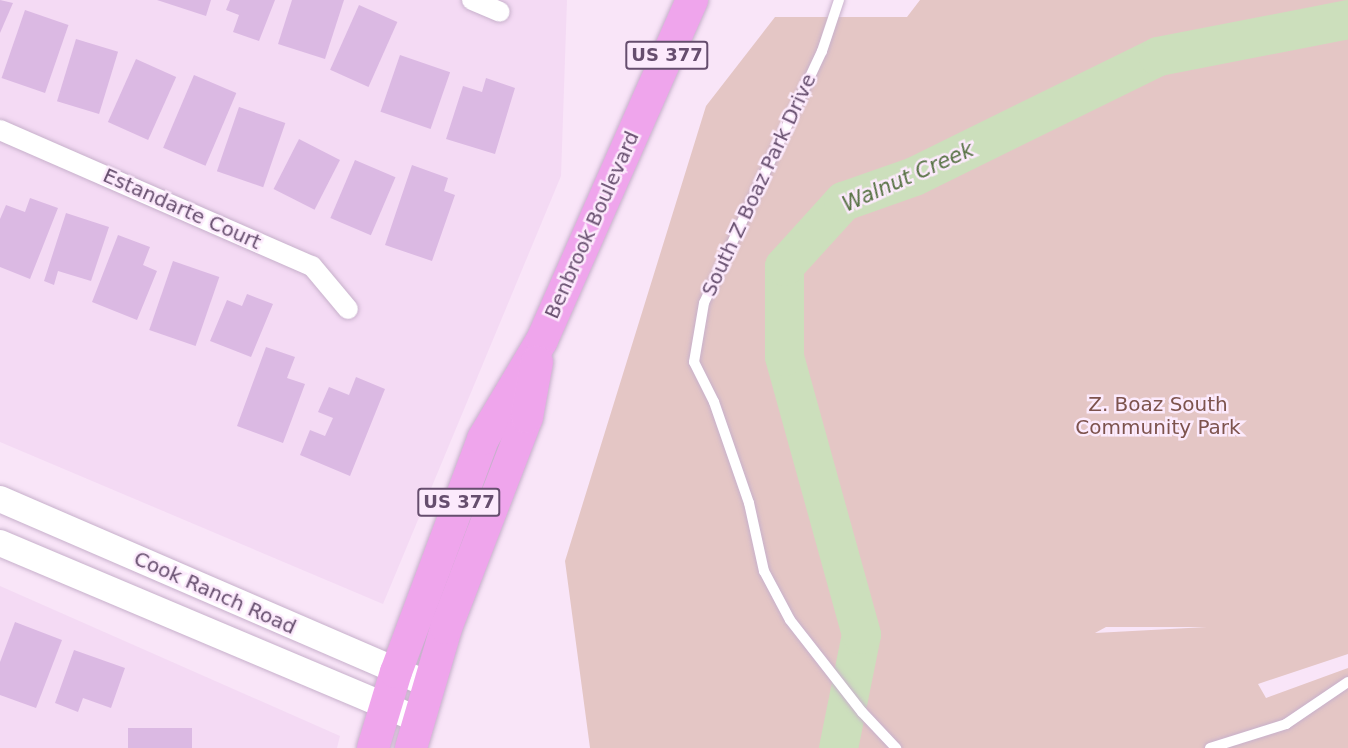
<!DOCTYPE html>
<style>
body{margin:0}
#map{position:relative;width:1348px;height:748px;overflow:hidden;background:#f9e5f8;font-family:"DejaVu Sans",sans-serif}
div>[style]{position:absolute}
.residential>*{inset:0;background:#f4daf4}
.green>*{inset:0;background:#e4c6c5}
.river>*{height:39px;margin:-19.5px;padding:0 19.5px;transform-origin:19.5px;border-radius:19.5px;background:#ccdfbc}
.building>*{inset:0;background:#dbb9e3;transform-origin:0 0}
.roads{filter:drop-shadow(0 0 2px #c7b0cb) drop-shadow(0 0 2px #c7b0cb)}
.service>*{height:10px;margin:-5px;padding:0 5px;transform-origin:5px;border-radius:5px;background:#fff}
.minor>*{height:20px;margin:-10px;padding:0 10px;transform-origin:10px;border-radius:10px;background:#fff}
.tertiary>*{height:26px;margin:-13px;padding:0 13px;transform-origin:13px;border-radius:13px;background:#fff}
.primary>*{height:32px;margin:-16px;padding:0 16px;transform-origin:16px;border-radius:16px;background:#efa5ec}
span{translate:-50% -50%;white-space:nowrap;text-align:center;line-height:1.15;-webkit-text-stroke:5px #fceafc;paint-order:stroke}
.shield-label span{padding:2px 4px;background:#fceafc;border:2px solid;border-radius:4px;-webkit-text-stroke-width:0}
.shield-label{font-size:18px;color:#664e6e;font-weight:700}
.street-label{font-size:20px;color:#664e6e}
.park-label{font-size:20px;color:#7d534d}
.water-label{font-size:21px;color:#577244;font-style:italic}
</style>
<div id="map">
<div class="residential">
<i style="clip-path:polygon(0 0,567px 0,561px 176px,383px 604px,0 442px)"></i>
<i style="clip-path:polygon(0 586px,340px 736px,337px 748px,0 748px)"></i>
</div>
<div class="green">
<i style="clip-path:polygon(evenodd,920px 0,1348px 0,1348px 654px,1258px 684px,1266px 698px,1348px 668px,1348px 748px,590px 748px,565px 561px,706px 106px,775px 17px,907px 17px,920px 0,1106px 627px,1207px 627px,1095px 633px,1106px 627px)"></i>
</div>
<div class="river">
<i style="left:838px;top:748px;width:116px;rotate:-78.6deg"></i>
<i style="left:861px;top:634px;width:288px;rotate:-105.5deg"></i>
<i style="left:784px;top:356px;width:90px;rotate:-90deg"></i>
<i style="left:784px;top:266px;width:88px;rotate:-47.8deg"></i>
<i style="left:843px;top:201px;width:75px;rotate:-19.4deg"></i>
<i style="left:914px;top:176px;width:272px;rotate:-26.2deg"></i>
<i style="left:1158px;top:56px;width:194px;rotate:-11deg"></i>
</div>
<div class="building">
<i style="clip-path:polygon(0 0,13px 3px,0 33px)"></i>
<i style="clip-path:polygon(157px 0,211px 0,206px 16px)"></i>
<i style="clip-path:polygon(230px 0,275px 0,259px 41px,233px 32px,239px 15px,226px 10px)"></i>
<i style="clip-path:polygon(292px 0,344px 0,325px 59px,278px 44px)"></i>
<i style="left:359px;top:5px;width:42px;height:71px;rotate:24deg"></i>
<i style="left:25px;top:10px;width:46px;height:72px;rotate:19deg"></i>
<i style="left:76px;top:39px;width:44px;height:65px;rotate:17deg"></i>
<i style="left:400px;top:55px;width:53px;height:60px;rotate:19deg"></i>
<i style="left:136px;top:59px;width:44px;height:69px;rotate:24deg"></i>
<i style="left:194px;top:75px;width:46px;height:79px;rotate:23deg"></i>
<i style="clip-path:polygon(486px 78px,515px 88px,495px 154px,446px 139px,463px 86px,482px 92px)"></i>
<i style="left:239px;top:107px;width:49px;height:68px;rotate:19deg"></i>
<i style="left:299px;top:139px;width:46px;height:56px;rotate:27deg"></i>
<i style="left:355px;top:160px;width:44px;height:63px;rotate:23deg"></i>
<i style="clip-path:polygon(412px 165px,448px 178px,444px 191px,455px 195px,432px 261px,385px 245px)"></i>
<i style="clip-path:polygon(30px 198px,58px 208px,30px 279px,0 267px,0 219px,6px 205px,25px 212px)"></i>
<i style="clip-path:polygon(66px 213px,109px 227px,91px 281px,58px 271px,54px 285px,44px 281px)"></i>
<i style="clip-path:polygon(118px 235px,150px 247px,143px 265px,157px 271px,137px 320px,92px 302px)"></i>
<i style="left:173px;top:261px;width:49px;height:73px;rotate:19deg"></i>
<i style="clip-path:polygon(247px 294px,273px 304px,251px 357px,210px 341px,227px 300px,242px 306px)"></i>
<i style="clip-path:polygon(266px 347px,295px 357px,287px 378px,305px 384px,283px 443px,237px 426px)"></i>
<i style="clip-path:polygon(356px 377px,385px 389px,350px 476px,300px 455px,310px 430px,325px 436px,333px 418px,318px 412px,329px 387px,349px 395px)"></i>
<i style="clip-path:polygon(15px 622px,62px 640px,36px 708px,0 695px,0 662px)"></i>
<i style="clip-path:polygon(74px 650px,125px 668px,111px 708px,83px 698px,78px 712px,55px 703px)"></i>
<i style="left:128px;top:728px;width:64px;height:20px"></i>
</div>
<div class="roads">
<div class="service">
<i style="left:839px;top:0;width:54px;rotate:108.4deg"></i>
<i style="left:822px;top:51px;width:278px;rotate:115.1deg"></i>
<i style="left:704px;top:303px;width:60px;rotate:99.6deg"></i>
<i style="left:694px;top:362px;width:45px;rotate:63.4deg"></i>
<i style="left:714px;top:402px;width:107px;rotate:70.9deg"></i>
<i style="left:749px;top:503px;width:70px;rotate:77.6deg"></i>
<i style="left:764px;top:571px;width:55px;rotate:62deg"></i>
<i style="left:790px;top:620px;width:117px;rotate:52deg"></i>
<i style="left:862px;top:712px;width:50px;rotate:46.6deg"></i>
<i style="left:1210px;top:748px;width:80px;rotate:-17.5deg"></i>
<i style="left:1286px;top:724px;width:75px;rotate:-34.1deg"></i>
</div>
<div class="minor">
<i style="left:472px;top:0;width:30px;rotate:23deg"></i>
<i style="left:0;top:130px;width:340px;rotate:23.6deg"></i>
<i style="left:312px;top:266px;width:56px;rotate:50.1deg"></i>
</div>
<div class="tertiary">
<i style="left:0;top:499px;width:469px;rotate:23.4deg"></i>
<i style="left:0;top:543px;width:455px;rotate:22.9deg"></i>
</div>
<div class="primary">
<i style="left:373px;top:748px;width:79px;rotate:-73.2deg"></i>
<i style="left:396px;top:672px;width:249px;rotate:-69.5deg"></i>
<i style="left:483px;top:439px;width:115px;rotate:-59.2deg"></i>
<i style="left:542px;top:340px;width:372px;rotate:-66.2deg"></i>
<i style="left:411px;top:748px;width:125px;rotate:-73.7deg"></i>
<i style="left:446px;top:628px;width:226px;rotate:-69deg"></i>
<i style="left:527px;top:417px;width:56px;rotate:-79.7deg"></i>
</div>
</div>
<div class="shield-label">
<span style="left:667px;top:55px">US 377</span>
<span style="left:459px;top:502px">US 377</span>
</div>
<div class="street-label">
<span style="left:759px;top:185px;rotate:-65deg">South Z Boaz Park Drive</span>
<span style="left:182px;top:209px;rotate:24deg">Estandarte Court</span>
<span style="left:592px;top:225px;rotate:-66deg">Benbrook Boulevard</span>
<span style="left:215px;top:593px;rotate:24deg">Cook Ranch Road</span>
</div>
<div class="park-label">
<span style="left:1158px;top:416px">Z. Boaz South<br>Community Park</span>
</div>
<div class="water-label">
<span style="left:908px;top:177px;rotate:-24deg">Walnut Creek</span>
</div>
</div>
